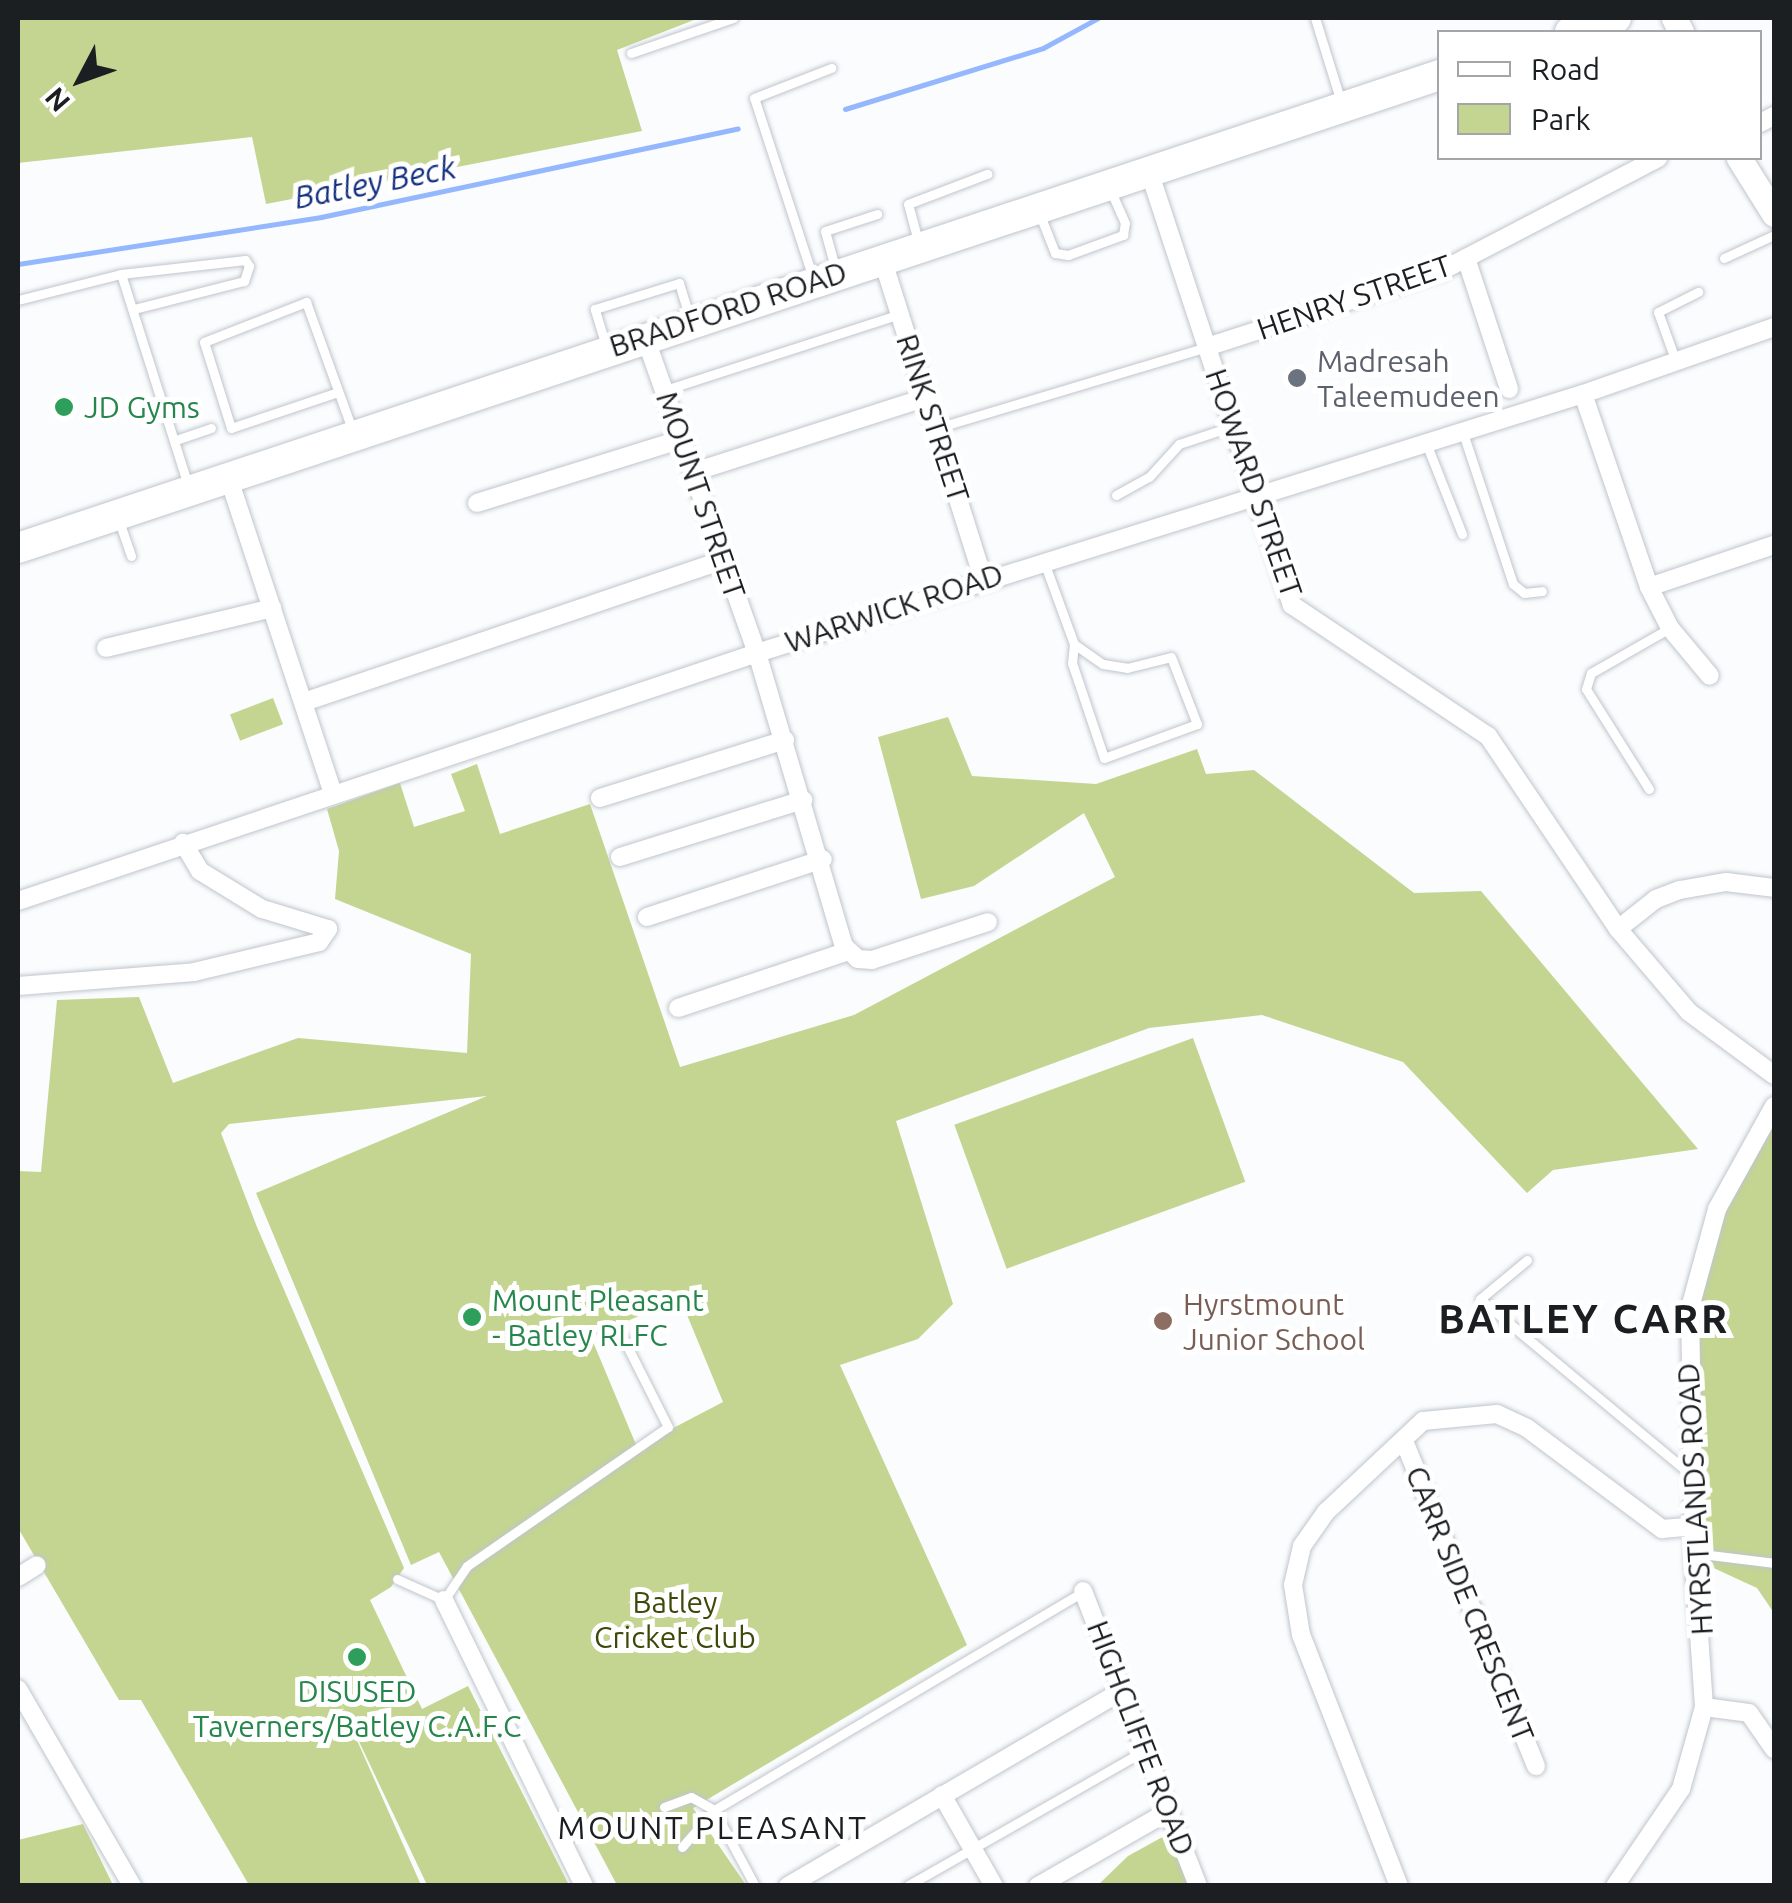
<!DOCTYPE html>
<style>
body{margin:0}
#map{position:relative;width:1792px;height:1903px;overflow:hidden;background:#fafcfd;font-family:Ubuntu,sans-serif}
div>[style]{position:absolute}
.green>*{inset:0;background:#c4d591;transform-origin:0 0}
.stream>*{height:5px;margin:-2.5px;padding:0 2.5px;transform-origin:2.5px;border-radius:2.5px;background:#95b7fe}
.roads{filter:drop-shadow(0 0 2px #bfc5cd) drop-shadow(0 0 2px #bfc5cd)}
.lane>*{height:9px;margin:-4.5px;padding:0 4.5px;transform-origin:4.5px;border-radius:4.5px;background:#fff}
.street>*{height:18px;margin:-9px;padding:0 9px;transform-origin:9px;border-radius:9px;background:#fff}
.secondary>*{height:25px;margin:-12.5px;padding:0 12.5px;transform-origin:12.5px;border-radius:12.5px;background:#fff}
.primary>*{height:30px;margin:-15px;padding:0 15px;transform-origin:15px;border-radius:15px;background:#fff}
.dots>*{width:28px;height:28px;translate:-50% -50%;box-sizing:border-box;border:5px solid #fff;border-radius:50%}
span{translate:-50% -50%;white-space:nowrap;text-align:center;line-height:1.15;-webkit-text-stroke:10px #fff;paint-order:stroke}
.street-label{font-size:30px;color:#1c1f22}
.worship-label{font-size:30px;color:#5b616d}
.left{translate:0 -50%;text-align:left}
.leisure-label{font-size:30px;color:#27864d}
.education-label{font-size:30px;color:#785e54}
.park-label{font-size:30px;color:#3e4809}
.water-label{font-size:32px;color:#132f7f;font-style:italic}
.neighbourhood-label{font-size:32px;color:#1c1f22;letter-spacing:2.5px}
.district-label{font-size:40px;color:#1c1f22;font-weight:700;letter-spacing:2.5px}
.frame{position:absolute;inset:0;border:20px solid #1c1f22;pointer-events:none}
.legend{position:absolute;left:1437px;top:30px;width:325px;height:130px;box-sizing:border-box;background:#fff;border:2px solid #a4a5a7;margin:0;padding:12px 18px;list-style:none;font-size:30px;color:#1c1f22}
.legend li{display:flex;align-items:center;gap:20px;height:50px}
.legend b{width:50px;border:2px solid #a4a5a7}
.north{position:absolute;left:30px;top:30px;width:100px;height:100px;-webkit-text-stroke:8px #fff;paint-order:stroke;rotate:229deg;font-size:28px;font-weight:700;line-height:40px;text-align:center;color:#1c1f22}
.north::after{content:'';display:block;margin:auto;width:35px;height:45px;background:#1c1f22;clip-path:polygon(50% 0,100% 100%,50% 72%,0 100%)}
</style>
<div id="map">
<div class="green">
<i style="clip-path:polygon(18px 18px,699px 18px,617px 50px,642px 131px,266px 204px,252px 137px,18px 163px)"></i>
<i style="left:273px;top:698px;width:28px;height:46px;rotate:69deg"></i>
<i style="clip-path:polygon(evenodd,948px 717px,972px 776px,1096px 784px,1197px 749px,1206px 774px,1254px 770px,1414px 893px,1481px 891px,1698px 1149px,1553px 1170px,1527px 1193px,1403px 1062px,1262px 1015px,1149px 1028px,896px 1121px,953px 1304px,918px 1339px,840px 1365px,967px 1645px,693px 1808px,746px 1885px,617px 1885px,439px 1552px,411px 1565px,256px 1193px,487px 1096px,229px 1124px,221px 1133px,257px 1227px,404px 1568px,391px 1587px,370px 1600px,422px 1709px,468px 1686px,569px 1885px,427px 1885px,337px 1695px,421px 1885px,249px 1885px,141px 1700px,119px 1700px,18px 1528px,18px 1171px,41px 1172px,57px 1000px,139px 997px,173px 1083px,298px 1038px,467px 1053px,471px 954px,335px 899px,339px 851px,327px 809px,400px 783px,414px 827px,465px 811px,451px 774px,477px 764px,500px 834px,590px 804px,680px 1067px,854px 1015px,1115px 877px,1084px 813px,974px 886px,921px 899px,878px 737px,948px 717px,680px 1298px,723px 1402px,637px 1447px,591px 1337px,680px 1298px)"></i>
<i style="left:1193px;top:1038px;width:153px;height:254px;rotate:70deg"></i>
<i style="clip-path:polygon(1774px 1106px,1774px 1613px,1757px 1588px,1694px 1559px,1698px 1264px)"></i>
<i style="clip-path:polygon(83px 1824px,113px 1885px,18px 1885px,18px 1840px)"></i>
<i style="clip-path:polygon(1168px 1834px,1189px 1885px,1097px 1886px,1128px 1856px)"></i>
</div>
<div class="stream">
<i style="left:845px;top:109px;width:207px;rotate:-17.1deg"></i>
<i style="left:1043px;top:48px;width:63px;rotate:-28.6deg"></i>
<i style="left:18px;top:264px;width:307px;rotate:-8.8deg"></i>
<i style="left:321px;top:217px;width:426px;rotate:-12deg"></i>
</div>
<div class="roads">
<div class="lane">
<i style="left:1315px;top:18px;width:91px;rotate:72.8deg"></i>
<i style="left:631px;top:53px;width:108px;rotate:-18.9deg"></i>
<i style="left:1040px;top:215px;width:41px;rotate:68.5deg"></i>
<i style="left:1055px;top:253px;width:13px;rotate:9deg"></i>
<i style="left:1068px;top:255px;width:59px;rotate:-20deg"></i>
<i style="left:1123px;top:235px;width:12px;rotate:-81deg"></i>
<i style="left:1125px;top:223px;width:34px;rotate:-114deg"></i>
<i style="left:918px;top:241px;width:38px;rotate:-105deg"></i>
<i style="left:908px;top:204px;width:85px;rotate:-20.8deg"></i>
<i style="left:1724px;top:258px;width:55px;rotate:-24.7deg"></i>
<i style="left:836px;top:271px;width:41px;rotate:-105.4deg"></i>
<i style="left:825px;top:231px;width:55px;rotate:-18.1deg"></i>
<i style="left:121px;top:274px;width:221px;rotate:72.4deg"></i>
<i style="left:813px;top:278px;width:189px;rotate:-108.1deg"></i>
<i style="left:754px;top:98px;width:83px;rotate:-21.3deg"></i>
<i style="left:18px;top:300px;width:106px;rotate:-14.2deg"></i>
<i style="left:121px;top:274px;width:125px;rotate:-6.4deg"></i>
<i style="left:245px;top:260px;width:7px;rotate:56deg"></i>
<i style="left:249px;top:266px;width:16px;rotate:108deg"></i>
<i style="left:244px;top:281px;width:114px;rotate:165.7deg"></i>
<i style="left:606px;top:346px;width:39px;rotate:-107deg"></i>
<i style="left:595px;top:309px;width:88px;rotate:-17.2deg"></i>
<i style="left:679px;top:283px;width:38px;rotate:73deg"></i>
<i style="left:1675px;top:359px;width:50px;rotate:-109.9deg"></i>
<i style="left:1658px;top:312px;width:45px;rotate:-26.6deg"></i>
<i style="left:665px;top:390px;width:247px;rotate:-17.9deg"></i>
<i style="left:338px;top:392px;width:113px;rotate:161.4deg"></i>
<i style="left:231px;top:428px;width:90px;rotate:-107.4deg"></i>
<i style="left:204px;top:342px;width:110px;rotate:-21.4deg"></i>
<i style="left:306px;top:302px;width:135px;rotate:70.1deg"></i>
<i style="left:937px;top:428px;width:282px;rotate:-16.7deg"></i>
<i style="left:1463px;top:433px;width:159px;rotate:71.7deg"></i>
<i style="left:1513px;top:584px;width:14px;rotate:39deg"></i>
<i style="left:1524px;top:593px;width:18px;rotate:-6deg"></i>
<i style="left:176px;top:440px;width:37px;rotate:-19deg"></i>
<i style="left:1426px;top:443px;width:98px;rotate:68.4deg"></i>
<i style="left:1116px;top:495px;width:38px;rotate:-29deg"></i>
<i style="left:1149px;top:477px;width:45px;rotate:-47.7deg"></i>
<i style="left:1179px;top:444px;width:57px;rotate:-18.4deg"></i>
<i style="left:119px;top:521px;width:37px;rotate:71deg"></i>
<i style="left:1044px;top:562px;width:87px;rotate:69.9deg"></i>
<i style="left:1074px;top:644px;width:35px;rotate:35deg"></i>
<i style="left:1103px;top:664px;width:24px;rotate:9deg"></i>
<i style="left:1127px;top:668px;width:45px;rotate:-14deg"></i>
<i style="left:1171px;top:657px;width:72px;rotate:68.8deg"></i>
<i style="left:1197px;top:724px;width:99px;rotate:159.9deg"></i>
<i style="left:1104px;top:758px;width:100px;rotate:-108.6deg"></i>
<i style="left:1072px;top:663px;width:19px;rotate:-84deg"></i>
<i style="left:1649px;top:789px;width:118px;rotate:-122.2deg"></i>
<i style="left:1586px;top:689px;width:17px;rotate:-73deg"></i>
<i style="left:1591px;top:673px;width:91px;rotate:-29.7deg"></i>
<i style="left:1527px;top:1260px;width:61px;rotate:140.3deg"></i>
<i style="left:1480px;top:1299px;width:275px;rotate:39.8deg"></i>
<i style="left:1694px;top:1553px;width:81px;rotate:7.1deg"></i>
<i style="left:397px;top:1579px;width:51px;rotate:24.1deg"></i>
<i style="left:444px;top:1600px;width:41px;rotate:-55.9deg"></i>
<i style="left:467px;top:1566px;width:244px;rotate:-34.7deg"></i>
<i style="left:668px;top:1427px;width:102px;rotate:-116.8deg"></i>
<i style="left:664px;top:1807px;width:29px;rotate:-20deg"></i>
<i style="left:691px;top:1797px;width:26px;rotate:29deg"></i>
<i style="left:714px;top:1810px;width:86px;rotate:61.7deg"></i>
<i style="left:682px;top:1847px;width:49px;rotate:-49.1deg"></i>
<i style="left:714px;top:1810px;width:429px;rotate:-30.6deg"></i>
<i style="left:907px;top:1886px;width:274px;rotate:-29.7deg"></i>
</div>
<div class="street">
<i style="left:1760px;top:123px;width:16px;rotate:-27deg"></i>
<i style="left:1149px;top:171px;width:457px;rotate:71.8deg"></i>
<i style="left:1292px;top:605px;width:236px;rotate:33.8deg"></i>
<i style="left:1488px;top:736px;width:233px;rotate:56deg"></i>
<i style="left:1618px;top:929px;width:109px;rotate:49.5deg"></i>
<i style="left:1689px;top:1012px;width:106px;rotate:36.5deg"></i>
<i style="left:882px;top:258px;width:337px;rotate:72.5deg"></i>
<i style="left:1466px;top:258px;width:138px;rotate:71.8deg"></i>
<i style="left:645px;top:337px;width:335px;rotate:70.5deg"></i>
<i style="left:757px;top:653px;width:306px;rotate:73.5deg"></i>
<i style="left:844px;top:946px;width:19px;rotate:43deg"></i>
<i style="left:858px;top:959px;width:14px;rotate:4deg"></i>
<i style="left:872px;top:960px;width:122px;rotate:-18.1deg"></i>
<i style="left:1207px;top:347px;width:246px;rotate:-18deg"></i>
<i style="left:1441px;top:271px;width:245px;rotate:-27.5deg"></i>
<i style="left:1583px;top:394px;width:204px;rotate:71.1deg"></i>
<i style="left:1649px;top:587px;width:46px;rotate:62.9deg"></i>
<i style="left:1670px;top:628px;width:62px;rotate:50.2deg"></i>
<i style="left:697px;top:471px;width:242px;rotate:-17.8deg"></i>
<i style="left:228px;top:476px;width:335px;rotate:71.7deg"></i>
<i style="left:477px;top:503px;width:215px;rotate:-17.3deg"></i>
<i style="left:1649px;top:587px;width:132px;rotate:-18.6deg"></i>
<i style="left:106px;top:648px;width:171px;rotate:-13.5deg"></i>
<i style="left:304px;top:702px;width:443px;rotate:-18.7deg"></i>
<i style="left:600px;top:798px;width:194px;rotate:-17.4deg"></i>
<i style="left:620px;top:857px;width:192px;rotate:-17.3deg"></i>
<i style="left:18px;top:901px;width:780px;rotate:-18.55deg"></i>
<i style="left:757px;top:653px;width:866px;rotate:-17.41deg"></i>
<i style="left:1583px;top:394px;width:202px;rotate:-19.3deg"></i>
<i style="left:647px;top:917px;width:185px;rotate:-18.2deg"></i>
<i style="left:1618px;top:929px;width:48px;rotate:-38.3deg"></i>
<i style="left:1656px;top:899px;width:26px;rotate:-21deg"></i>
<i style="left:1680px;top:890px;width:47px;rotate:-9.9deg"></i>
<i style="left:1726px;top:882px;width:48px;rotate:7.1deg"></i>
<i style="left:18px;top:986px;width:177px;rotate:-4.5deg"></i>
<i style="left:194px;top:972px;width:129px;rotate:-13.5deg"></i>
<i style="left:319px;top:942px;width:16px;rotate:-55deg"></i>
<i style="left:328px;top:929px;width:69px;rotate:-163.1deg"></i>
<i style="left:262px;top:909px;width:73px;rotate:-148.5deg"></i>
<i style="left:200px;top:871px;width:33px;rotate:-121deg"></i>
<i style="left:678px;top:1008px;width:179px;rotate:-18.5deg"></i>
<i style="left:1404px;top:1441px;width:351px;rotate:67.9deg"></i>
<i style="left:18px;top:1577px;width:22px;rotate:-32deg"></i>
<i style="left:1083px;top:1591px;width:317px;rotate:68.7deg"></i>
<i style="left:444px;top:1600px;width:318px;rotate:63.9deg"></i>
<i style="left:18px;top:1689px;width:228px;rotate:59.9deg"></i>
<i style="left:1704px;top:1707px;width:45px;rotate:7.6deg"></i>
<i style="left:1749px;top:1713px;width:44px;rotate:55.2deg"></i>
<i style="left:942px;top:1795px;width:105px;rotate:60.3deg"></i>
<i style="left:788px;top:1886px;width:388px;rotate:-30.3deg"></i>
<i style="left:1038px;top:1886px;width:151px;rotate:-29.8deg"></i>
<i style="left:1399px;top:1886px;width:269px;rotate:-111.3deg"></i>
<i style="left:1301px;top:1635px;width:51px;rotate:-99.1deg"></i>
<i style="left:1293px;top:1585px;width:40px;rotate:-77deg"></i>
<i style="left:1302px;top:1546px;width:42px;rotate:-54.8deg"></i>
<i style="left:1326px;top:1512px;width:133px;rotate:-43.2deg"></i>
<i style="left:1423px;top:1421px;width:74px;rotate:-5.4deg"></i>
<i style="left:1497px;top:1414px;width:33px;rotate:25deg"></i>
<i style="left:1527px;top:1428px;width:169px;rotate:36.8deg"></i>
<i style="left:1662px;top:1529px;width:33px;rotate:-5deg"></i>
<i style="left:1615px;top:1886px;width:117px;rotate:-55.8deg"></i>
<i style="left:1681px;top:1789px;width:85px;rotate:-74.3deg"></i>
<i style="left:1704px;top:1707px;width:148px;rotate:-93.9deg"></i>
<i style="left:1694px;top:1559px;width:251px;rotate:-90.9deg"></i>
<i style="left:1690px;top:1308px;width:103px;rotate:-74.7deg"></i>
<i style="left:1717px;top:1209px;width:118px;rotate:-61deg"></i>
</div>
<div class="secondary">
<i style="left:1674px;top:18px;width:16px;rotate:63deg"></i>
<i style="left:1739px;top:158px;width:66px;rotate:58deg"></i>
</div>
<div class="primary">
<i style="left:1570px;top:32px;width:48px;rotate:-16.9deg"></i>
<i style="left:18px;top:548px;width:1499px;rotate:-18.4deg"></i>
</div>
</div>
<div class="dots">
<i style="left:1297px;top:378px;background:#6b7280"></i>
<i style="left:64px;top:407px;background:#2e9e5b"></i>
<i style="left:472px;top:1317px;background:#2e9e5b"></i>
<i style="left:1163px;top:1321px;background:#8d6e63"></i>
<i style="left:357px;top:1657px;background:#2e9e5b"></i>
</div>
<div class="street-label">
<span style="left:1354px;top:297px;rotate:-19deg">HENRY STREET</span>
<span style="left:728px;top:309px;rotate:-18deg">BRADFORD ROAD</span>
<span style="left:933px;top:418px;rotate:72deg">RINK STREET</span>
<span style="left:1254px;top:483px;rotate:71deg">HOWARD STREET</span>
<span style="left:701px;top:495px;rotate:71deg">MOUNT STREET</span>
<span style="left:894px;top:608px;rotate:-18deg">WARWICK ROAD</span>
<span style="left:1695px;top:1499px;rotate:-93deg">HYRSTLANDS ROAD</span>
<span style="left:1470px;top:1604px;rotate:68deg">CARR SIDE CRESCENT</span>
<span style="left:1141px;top:1738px;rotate:69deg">HIGHCLIFFE ROAD</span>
</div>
<div class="worship-label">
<span class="left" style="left:1317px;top:378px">Madresah<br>Taleemudeen</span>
</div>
<div class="leisure-label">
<span class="left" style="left:84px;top:407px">JD Gyms</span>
<span class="left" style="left:492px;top:1317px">Mount Pleasant<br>- Batley RLFC</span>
<span style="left:357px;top:1708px">DISUSED<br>Taverners/Batley C.A.F.C</span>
</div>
<div class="education-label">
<span class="left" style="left:1183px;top:1321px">Hyrstmount<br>Junior School</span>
</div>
<div class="park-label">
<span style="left:675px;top:1619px">Batley<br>Cricket Club</span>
</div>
<div class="water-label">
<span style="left:375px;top:182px;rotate:-11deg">Batley Beck</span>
</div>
<div class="neighbourhood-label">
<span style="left:713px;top:1827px">MOUNT PLEASANT</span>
</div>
<div class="district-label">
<span style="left:1584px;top:1319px">BATLEY CARR</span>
</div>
<div class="frame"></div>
<ul class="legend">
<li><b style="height:12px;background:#fff"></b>Road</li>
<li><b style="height:28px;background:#c4d591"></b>Park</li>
</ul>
<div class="north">N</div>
</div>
